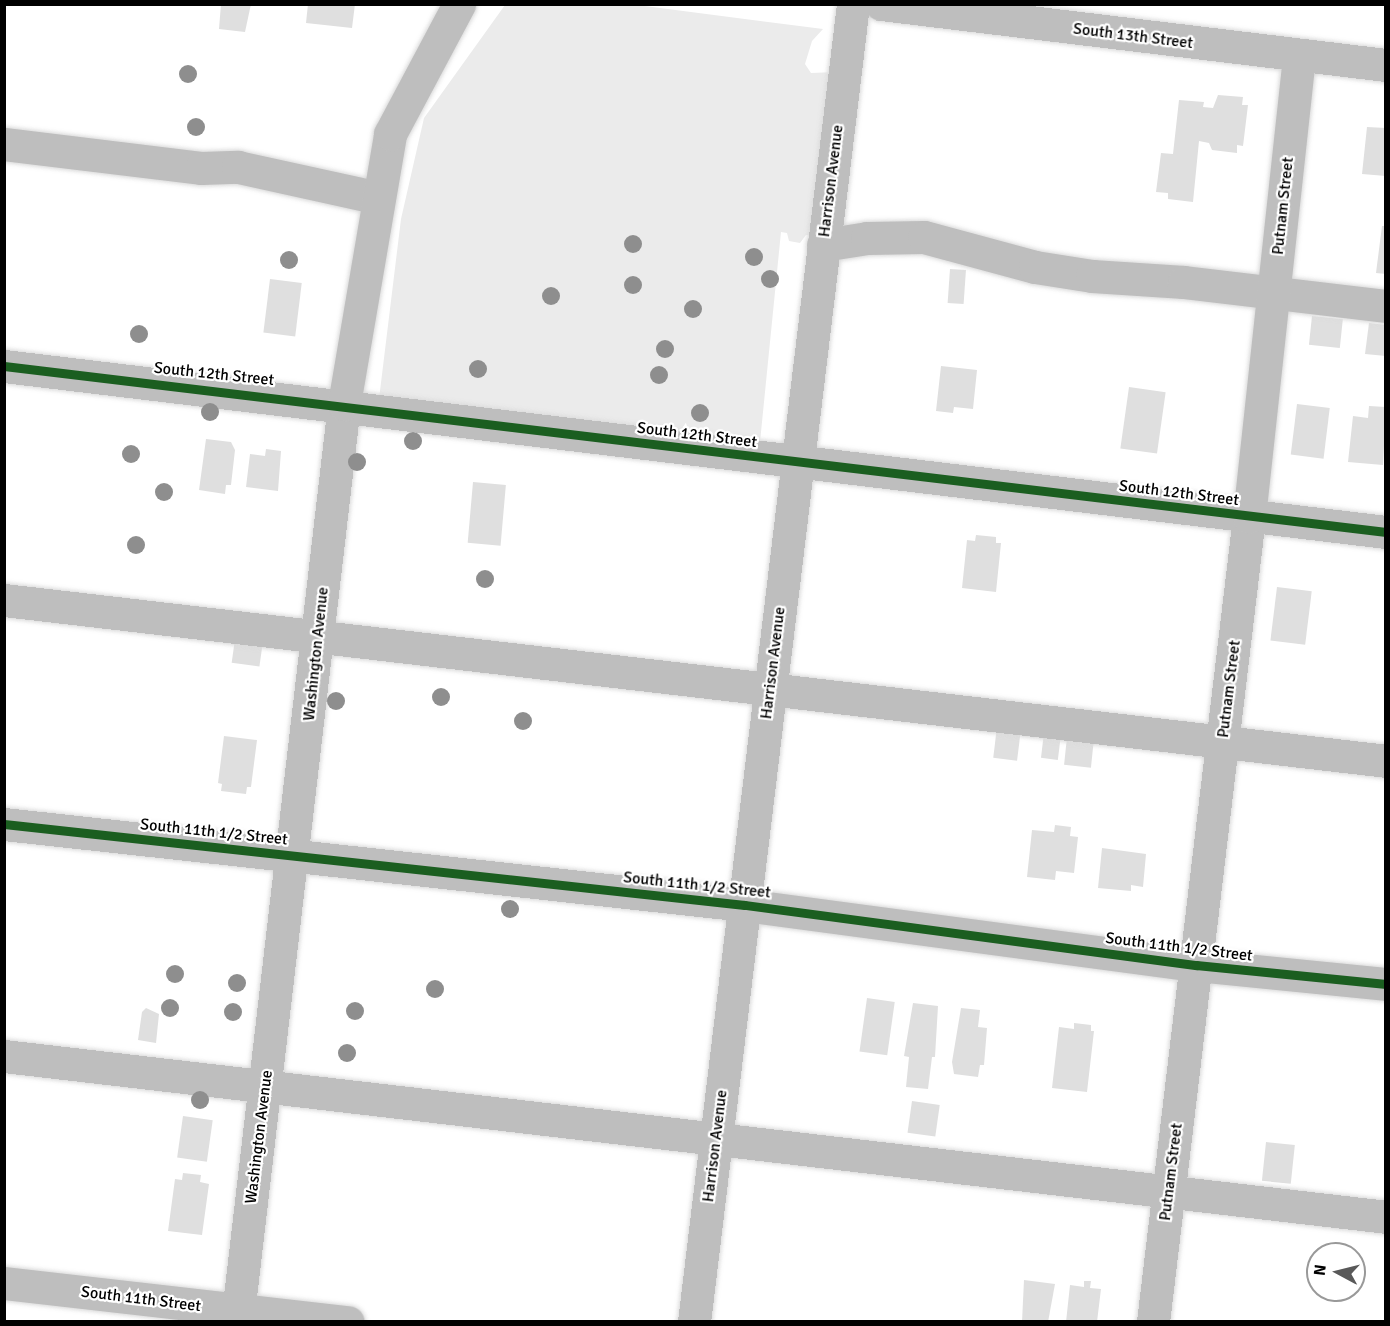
<!DOCTYPE html>
<style>
body{margin:0}
#map{position:relative;width:1390px;height:1326px;overflow:hidden;background:#fff;font-family:Signika,sans-serif}
div>[style]{position:absolute}
.green>*{inset:0;background:#ebebeb}
.building>*{inset:0;background:#dfdfdf;transform-origin:0 0}
.roads{filter:drop-shadow(0 0 2px #dbdbdb) drop-shadow(0 0 2px #dbdbdb)}
.minor>*{height:33px;margin:-16.5px;padding:0 16.5px;transform-origin:16.5px;border-radius:16.5px;background:#bebebe}
.major>*{height:33px;margin:-16.5px;padding:0 16.5px;transform-origin:16.5px;border-radius:16.5px;background:#bebebe}
.cycleway>*{height:9px;margin:-4.5px;padding:0 4.5px;transform-origin:4.5px;border-radius:4.5px;background:#1b5e20}
.trees>*{width:18px;height:18px;margin:-9px;border-radius:50%;background:#8e8e8e}
span{translate:-50% -50%;white-space:nowrap;text-align:center;line-height:1.15;-webkit-text-stroke:4.5px #fff;paint-order:stroke}
.street-label{font-size:16px;color:#000}
.frame{position:absolute;inset:0;border:6px solid #000;pointer-events:none}
.north{position:absolute;left:1306px;top:1242px;width:60px;height:60px;box-sizing:border-box;background:#fff;border:2px solid #999;border-radius:50%;rotate:277deg;font-size:16px;font-weight:700;line-height:24px;text-align:center;color:#000}
.north::after{content:'';display:block;margin:auto;width:21px;height:27px;background:#595959;clip-path:polygon(50% 0,100% 100%,50% 72%,0 100%)}
</style>
<div id="map">
<div class="green">
<i style="clip-path:polygon(505px 5px,637px 5px,823px 29px,812px 41px,805px 64px,811px 73px,836px 72px,818px 237px,806px 235px,800px 243px,789px 241px,787px 233px,781px 232px,760px 442px,379px 399px,401px 219px,424px 118px)"></i>
</div>
<div class="building">
<i style="clip-path:polygon(221px 4px,251px 4px,245px 32px,219px 29px)"></i>
<i style="clip-path:polygon(308px 4px,355px 4px,352px 28px,306px 23px)"></i>
<i style="clip-path:polygon(1218px 95px,1243px 97px,1242px 105px,1248px 105px,1243px 146px,1237px 145px,1237px 153px,1212px 150px,1209px 143px,1199px 141px,1193px 202px,1168px 199px,1168px 193px,1156px 192px,1161px 153px,1173px 154px,1179px 100px,1204px 102px,1203px 107px,1213px 108px)"></i>
<i style="clip-path:polygon(1367px 127px,1386px 128px,1386px 176px,1362px 174px)"></i>
<i style="clip-path:polygon(1382px 226px,1386px 226px,1386px 274px,1376px 273px)"></i>
<i style="left:950px;top:269px;width:16px;height:34px;rotate:4deg"></i>
<i style="left:270px;top:279px;width:32px;height:54px;rotate:7deg"></i>
<i style="left:1312px;top:316px;width:31px;height:29px;rotate:6deg"></i>
<i style="clip-path:polygon(1369px 323px,1386px 325px,1386px 356px,1365px 354px)"></i>
<i style="clip-path:polygon(941px 366px,977px 370px,973px 409px,954px 407px,953px 413px,936px 411px)"></i>
<i style="left:1129px;top:387px;width:37px;height:62px;rotate:8deg"></i>
<i style="left:1297px;top:404px;width:33px;height:51px;rotate:7deg"></i>
<i style="clip-path:polygon(1369px 406px,1386px 407px,1383px 465px,1348px 462px,1353px 416px,1368px 418px)"></i>
<i style="clip-path:polygon(206px 439px,231px 442px,235px 450px,231px 485px,226px 485px,225px 494px,199px 490px)"></i>
<i style="clip-path:polygon(266px 449px,281px 451px,278px 491px,246px 487px,250px 454px,265px 456px)"></i>
<i style="left:473px;top:482px;width:33px;height:61px;rotate:5deg"></i>
<i style="clip-path:polygon(976px 535px,996px 537px,996px 543px,1001px 543px,996px 592px,962px 588px,967px 540px,975px 541px)"></i>
<i style="left:1277px;top:587px;width:35px;height:54px;rotate:7deg"></i>
<i style="left:236px;top:632px;width:28px;height:31px;rotate:8deg"></i>
<i style="left:997px;top:727px;width:24px;height:31px;rotate:7deg"></i>
<i style="left:1044px;top:733px;width:17px;height:25px;rotate:7deg"></i>
<i style="clip-path:polygon(224px 736px,257px 740px,251px 787px,247px 787px,246px 794px,221px 791px,222px 784px,218px 783px)"></i>
<i style="left:1067px;top:737px;width:27px;height:28px;rotate:6deg"></i>
<i style="clip-path:polygon(1055px 825px,1071px 827px,1070px 836px,1078px 837px,1074px 873px,1056px 871px,1055px 880px,1027px 877px,1032px 830px,1054px 832px)"></i>
<i style="clip-path:polygon(1102px 848px,1146px 854px,1143px 887px,1131px 885px,1131px 891px,1098px 888px)"></i>
<i style="left:867px;top:998px;width:28px;height:54px;rotate:8deg"></i>
<i style="clip-path:polygon(913px 1003px,938px 1006px,935px 1057px,932px 1057px,928px 1089px,906px 1087px,909px 1057px,904px 1056px)"></i>
<i style="clip-path:polygon(146px 1008px,159px 1014px,156px 1043px,138px 1040px,142px 1012px)"></i>
<i style="clip-path:polygon(961px 1008px,980px 1010px,978px 1027px,987px 1028px,984px 1065px,980px 1065px,978px 1077px,954px 1074px,952px 1062px)"></i>
<i style="clip-path:polygon(1074px 1023px,1091px 1025px,1091px 1031px,1094px 1031px,1087px 1092px,1052px 1088px,1059px 1027px,1074px 1029px)"></i>
<i style="left:912px;top:1101px;width:28px;height:32px;rotate:8deg"></i>
<i style="left:183px;top:1116px;width:30px;height:42px;rotate:8deg"></i>
<i style="left:1266px;top:1142px;width:29px;height:39px;rotate:6deg"></i>
<i style="clip-path:polygon(183px 1173px,201px 1175px,200px 1182px,209px 1184px,202px 1235px,168px 1231px,175px 1179px,182px 1180px)"></i>
<i style="clip-path:polygon(1024px 1280px,1055px 1284px,1048px 1322px,1022px 1322px)"></i>
<i style="clip-path:polygon(1084px 1281px,1091px 1281px,1090px 1288px,1101px 1289px,1097px 1322px,1066px 1322px,1070px 1285px,1084px 1287px)"></i>
</div>
<div class="roads">
<div class="minor">
<i style="left:4px;top:144px;width:198px;rotate:6.9deg"></i>
<i style="left:201px;top:168px;width:37px;rotate:-2deg"></i>
<i style="left:238px;top:167px;width:144px;rotate:12.4deg"></i>
<i style="left:823px;top:245px;width:45px;rotate:-9deg"></i>
<i style="left:867px;top:238px;width:57px;rotate:-1deg"></i>
<i style="left:924px;top:237px;width:115px;rotate:15.1deg"></i>
<i style="left:1035px;top:267px;width:58px;rotate:9deg"></i>
<i style="left:1092px;top:276px;width:92px;rotate:3.7deg"></i>
<i style="left:1184px;top:282px;width:203px;rotate:6.8deg"></i>
<i style="left:4px;top:366px;width:1392px;rotate:6.85deg"></i>
<i style="left:4px;top:600px;width:1391px;rotate:6.64deg"></i>
<i style="left:4px;top:824px;width:745px;rotate:6.24deg"></i>
<i style="left:745px;top:905px;width:455px;rotate:7.6deg"></i>
<i style="left:1196px;top:965px;width:191px;rotate:5.7deg"></i>
<i style="left:4px;top:1056px;width:1391px;rotate:6.64deg"></i>
<i style="left:4px;top:1283px;width:346px;rotate:6.5deg"></i>
<i style="left:237px;top:1322px;width:924px;rotate:-83.35deg"></i>
<i style="left:344px;top:404px;width:274px;rotate:-80.3deg"></i>
<i style="left:390px;top:134px;width:147px;rotate:-62deg"></i>
<i style="left:694px;top:1322px;width:1328px;rotate:-83.12deg"></i>
<i style="left:1153px;top:1322px;width:811px;rotate:-83.2deg"></i>
<i style="left:1249px;top:517px;width:464px;rotate:-83.8deg"></i>
</div>
<div class="major">
<i style="left:881px;top:4px;width:509px;rotate:6.89deg"></i>
</div>
</div>
<div class="cycleway">
<i style="left:4px;top:366px;width:1392px;rotate:6.85deg"></i>
<i style="left:4px;top:824px;width:745px;rotate:6.24deg"></i>
<i style="left:745px;top:905px;width:455px;rotate:7.6deg"></i>
<i style="left:1196px;top:965px;width:191px;rotate:5.7deg"></i>
</div>
<div class="trees">
<i style="left:188px;top:74px"></i>
<i style="left:196px;top:127px"></i>
<i style="left:633px;top:244px"></i>
<i style="left:754px;top:257px"></i>
<i style="left:289px;top:260px"></i>
<i style="left:770px;top:279px"></i>
<i style="left:633px;top:285px"></i>
<i style="left:551px;top:296px"></i>
<i style="left:693px;top:309px"></i>
<i style="left:139px;top:334px"></i>
<i style="left:665px;top:349px"></i>
<i style="left:478px;top:369px"></i>
<i style="left:659px;top:375px"></i>
<i style="left:210px;top:412px"></i>
<i style="left:700px;top:413px"></i>
<i style="left:413px;top:441px"></i>
<i style="left:131px;top:454px"></i>
<i style="left:357px;top:462px"></i>
<i style="left:164px;top:492px"></i>
<i style="left:136px;top:545px"></i>
<i style="left:485px;top:579px"></i>
<i style="left:441px;top:697px"></i>
<i style="left:336px;top:701px"></i>
<i style="left:523px;top:721px"></i>
<i style="left:510px;top:909px"></i>
<i style="left:175px;top:974px"></i>
<i style="left:237px;top:983px"></i>
<i style="left:435px;top:989px"></i>
<i style="left:170px;top:1008px"></i>
<i style="left:355px;top:1011px"></i>
<i style="left:233px;top:1012px"></i>
<i style="left:347px;top:1053px"></i>
<i style="left:200px;top:1100px"></i>
</div>
<div class="street-label">
<span style="left:1133px;top:36px;rotate:7deg">South 13th Street</span>
<span style="left:831px;top:181px;rotate:-83deg">Harrison Avenue</span>
<span style="left:1283px;top:206px;rotate:-84deg">Putnam Street</span>
<span style="left:214px;top:374px;rotate:6deg">South 12th Street</span>
<span style="left:697px;top:435px;rotate:7deg">South 12th Street</span>
<span style="left:1179px;top:493px;rotate:7deg">South 12th Street</span>
<span style="left:316px;top:654px;rotate:-84deg">Washington Avenue</span>
<span style="left:773px;top:663px;rotate:-83deg">Harrison Avenue</span>
<span style="left:1229px;top:689px;rotate:-83deg">Putnam Street</span>
<span style="left:214px;top:832px;rotate:6deg">South 11th 1/2 Street</span>
<span style="left:697px;top:885px;rotate:6deg">South 11th 1/2 Street</span>
<span style="left:1179px;top:947px;rotate:7deg">South 11th 1/2 Street</span>
<span style="left:259px;top:1137px;rotate:-83deg">Washington Avenue</span>
<span style="left:715px;top:1146px;rotate:-83deg">Harrison Avenue</span>
<span style="left:1171px;top:1172px;rotate:-83deg">Putnam Street</span>
<span style="left:141px;top:1299px;rotate:7deg">South 11th Street</span>
</div>
<div class="frame"></div>
<div class="north">N</div>
</div>
